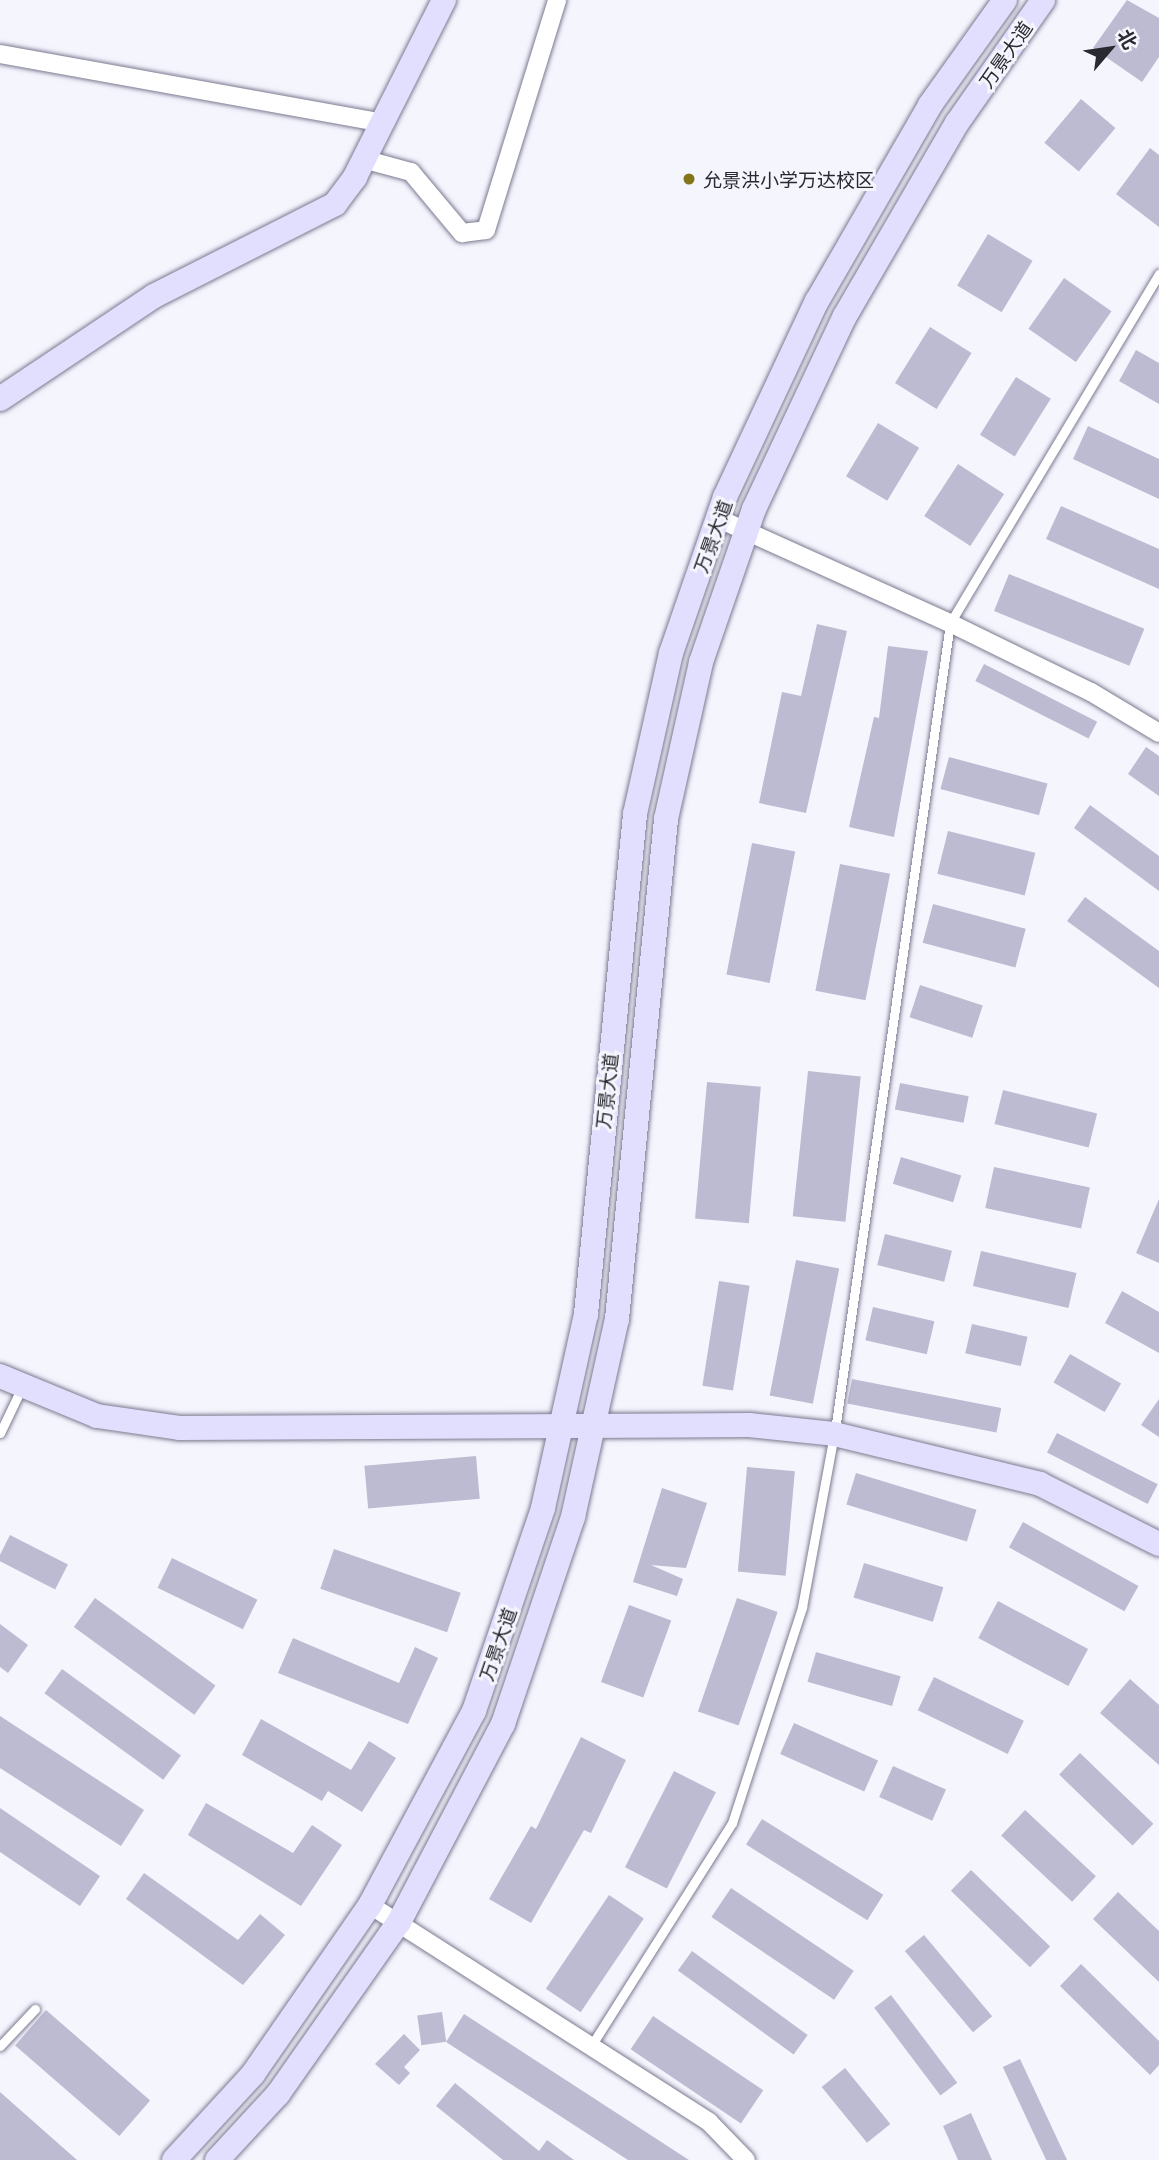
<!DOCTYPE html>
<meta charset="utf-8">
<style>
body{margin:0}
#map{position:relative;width:1159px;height:2160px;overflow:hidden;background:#f5f5fe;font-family:Georgia,"Noto Sans SC",serif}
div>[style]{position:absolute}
.building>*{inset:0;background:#bcbbd2;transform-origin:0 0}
.roads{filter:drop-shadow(0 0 2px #7b7a90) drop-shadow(0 0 2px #7b7a90)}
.lane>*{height:9px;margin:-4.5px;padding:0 4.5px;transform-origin:4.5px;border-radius:4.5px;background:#fff}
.street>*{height:18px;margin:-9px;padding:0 9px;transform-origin:9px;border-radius:9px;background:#fff}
.secondary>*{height:24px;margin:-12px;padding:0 12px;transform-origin:12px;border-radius:12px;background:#e1dffd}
.dots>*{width:19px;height:19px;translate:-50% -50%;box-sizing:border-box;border:4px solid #f5f5fe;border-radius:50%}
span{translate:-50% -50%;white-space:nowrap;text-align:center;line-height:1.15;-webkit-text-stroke:6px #f5f5fe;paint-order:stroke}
.street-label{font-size:19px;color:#292932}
.poi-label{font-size:19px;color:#292932}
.left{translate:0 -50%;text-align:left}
.north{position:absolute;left:1075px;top:14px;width:70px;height:70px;-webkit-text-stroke:5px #f5f5fe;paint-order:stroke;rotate:61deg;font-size:19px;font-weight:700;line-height:28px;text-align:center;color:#292932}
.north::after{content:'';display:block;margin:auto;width:24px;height:32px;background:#292932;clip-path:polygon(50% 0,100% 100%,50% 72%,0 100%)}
</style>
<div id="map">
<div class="building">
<i style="clip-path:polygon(1127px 0,1159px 18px,1159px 57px,1142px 82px,1093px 48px)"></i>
<i style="left:1081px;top:99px;width:45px;height:57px;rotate:40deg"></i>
<i style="clip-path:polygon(1150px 148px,1159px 155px,1159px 227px,1116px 194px)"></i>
<i style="left:988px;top:234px;width:52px;height:60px;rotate:31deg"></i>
<i style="left:1064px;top:278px;width:58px;height:62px;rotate:35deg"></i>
<i style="left:930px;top:327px;width:49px;height:66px;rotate:32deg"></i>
<i style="clip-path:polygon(1136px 350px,1159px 363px,1159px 404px,1119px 381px)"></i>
<i style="left:1016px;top:377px;width:41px;height:68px;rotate:32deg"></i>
<i style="left:878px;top:423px;width:48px;height:62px;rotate:31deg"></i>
<i style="clip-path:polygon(1088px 426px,1159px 459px,1159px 499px,1073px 459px)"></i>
<i style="left:958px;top:464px;width:55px;height:62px;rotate:33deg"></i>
<i style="clip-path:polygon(1061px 506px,1159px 549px,1159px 589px,1046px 539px)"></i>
<i style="left:1009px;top:574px;width:146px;height:40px;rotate:22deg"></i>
<i style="clip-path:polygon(817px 624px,847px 631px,806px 813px,759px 803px,782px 692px,801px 696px)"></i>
<i style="clip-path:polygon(888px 646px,928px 651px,894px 837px,849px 827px,874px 717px,879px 718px)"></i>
<i style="left:984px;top:664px;width:127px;height:19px;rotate:27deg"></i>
<i style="clip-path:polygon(1146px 747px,1159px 756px,1159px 796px,1128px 774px)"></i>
<i style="left:949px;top:757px;width:102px;height:33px;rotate:15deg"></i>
<i style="clip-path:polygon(1090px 805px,1159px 856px,1159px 891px,1074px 828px)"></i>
<i style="left:948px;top:831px;width:90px;height:44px;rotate:14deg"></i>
<i style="left:752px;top:843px;width:44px;height:134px;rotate:11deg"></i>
<i style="left:840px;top:864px;width:51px;height:129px;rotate:11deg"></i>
<i style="clip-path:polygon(1085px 897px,1159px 951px,1159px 988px,1067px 921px)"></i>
<i style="left:933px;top:904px;width:96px;height:40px;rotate:15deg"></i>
<i style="left:920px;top:985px;width:66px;height:34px;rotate:18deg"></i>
<i style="left:808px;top:1071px;width:53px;height:146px;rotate:6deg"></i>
<i style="left:707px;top:1082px;width:54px;height:137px;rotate:5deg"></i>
<i style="left:900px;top:1083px;width:70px;height:27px;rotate:11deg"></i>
<i style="left:1003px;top:1090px;width:97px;height:35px;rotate:14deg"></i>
<i style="left:901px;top:1157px;width:63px;height:28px;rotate:17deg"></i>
<i style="left:994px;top:1167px;width:98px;height:42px;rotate:12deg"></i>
<i style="clip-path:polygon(1159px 1199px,1159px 1263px,1136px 1253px)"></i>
<i style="left:885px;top:1234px;width:69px;height:32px;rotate:14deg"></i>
<i style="left:981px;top:1251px;width:98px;height:36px;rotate:13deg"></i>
<i style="left:796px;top:1260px;width:44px;height:138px;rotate:11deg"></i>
<i style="left:719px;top:1281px;width:31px;height:106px;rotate:9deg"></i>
<i style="clip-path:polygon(1122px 1291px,1159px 1312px,1159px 1353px,1105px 1323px)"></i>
<i style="left:873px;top:1307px;width:63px;height:34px;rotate:13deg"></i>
<i style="left:972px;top:1324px;width:57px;height:30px;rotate:13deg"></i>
<i style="left:1070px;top:1354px;width:59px;height:33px;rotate:30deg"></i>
<i style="left:852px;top:1379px;width:152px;height:25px;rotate:11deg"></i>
<i style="clip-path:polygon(1159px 1399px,1159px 1437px,1141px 1425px)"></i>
<i style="left:1057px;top:1433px;width:113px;height:22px;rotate:27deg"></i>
<i style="left:476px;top:1456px;width:43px;height:112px;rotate:85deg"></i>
<i style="left:747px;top:1467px;width:48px;height:105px;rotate:5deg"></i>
<i style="left:856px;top:1473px;width:126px;height:33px;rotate:17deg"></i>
<i style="clip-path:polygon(662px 1488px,707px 1503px,686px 1568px,651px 1565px,683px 1579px,677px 1596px,633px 1582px)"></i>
<i style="left:1023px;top:1522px;width:132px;height:29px;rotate:29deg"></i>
<i style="left:10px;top:1535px;width:65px;height:28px;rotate:27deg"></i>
<i style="left:334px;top:1549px;width:134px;height:42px;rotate:19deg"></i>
<i style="left:172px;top:1558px;width:95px;height:33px;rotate:26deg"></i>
<i style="left:864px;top:1563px;width:83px;height:36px;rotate:17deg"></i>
<i style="left:95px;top:1598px;width:149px;height:36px;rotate:36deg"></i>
<i style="left:737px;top:1598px;width:43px;height:120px;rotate:19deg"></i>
<i style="left:998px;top:1601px;width:102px;height:42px;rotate:28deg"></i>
<i style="left:629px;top:1605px;width:45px;height:82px;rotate:20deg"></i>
<i style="clip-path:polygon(0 1624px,28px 1645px,8px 1673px,0 1667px)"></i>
<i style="clip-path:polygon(293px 1638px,399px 1683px,415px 1647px,438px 1658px,408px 1724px,278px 1673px)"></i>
<i style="left:816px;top:1652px;width:88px;height:31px;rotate:16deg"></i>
<i style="left:62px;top:1669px;width:147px;height:30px;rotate:36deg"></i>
<i style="left:934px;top:1677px;width:100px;height:37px;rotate:26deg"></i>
<i style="clip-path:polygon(1130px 1679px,1159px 1705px,1159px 1765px,1100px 1713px)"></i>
<i style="clip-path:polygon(0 1716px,144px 1810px,121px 1846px,0 1768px)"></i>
<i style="clip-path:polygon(261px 1719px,351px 1770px,369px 1741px,396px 1758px,362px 1812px,328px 1791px,322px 1801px,242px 1755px)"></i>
<i style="left:794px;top:1723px;width:92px;height:34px;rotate:24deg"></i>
<i style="clip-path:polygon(581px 1737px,626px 1760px,591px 1833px,584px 1830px,531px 1923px,489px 1899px,531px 1826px,536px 1829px)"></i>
<i style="left:1080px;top:1753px;width:102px;height:30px;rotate:44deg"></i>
<i style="left:893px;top:1766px;width:58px;height:34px;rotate:24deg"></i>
<i style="left:674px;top:1771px;width:47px;height:108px;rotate:27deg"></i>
<i style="clip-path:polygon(206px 1803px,293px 1853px,312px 1825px,342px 1845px,301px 1906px,188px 1835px)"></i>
<i style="clip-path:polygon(0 1808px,100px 1876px,80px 1906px,0 1852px)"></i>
<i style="left:1025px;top:1810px;width:97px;height:35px;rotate:43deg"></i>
<i style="left:762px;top:1819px;width:143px;height:30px;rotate:32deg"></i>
<i style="left:971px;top:1870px;width:110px;height:29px;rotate:44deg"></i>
<i style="clip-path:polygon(144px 1873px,238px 1940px,260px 1914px,285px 1935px,243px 1985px,126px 1899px)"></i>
<i style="left:731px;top:1888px;width:148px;height:35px;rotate:34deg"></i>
<i style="clip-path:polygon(1118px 1892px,1159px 1931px,1159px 1982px,1093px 1919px)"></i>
<i style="left:609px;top:1895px;width:42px;height:113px;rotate:34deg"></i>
<i style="left:924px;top:1935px;width:106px;height:25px;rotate:50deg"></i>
<i style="left:692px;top:1951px;width:143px;height:24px;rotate:36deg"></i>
<i style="clip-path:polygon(1081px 1964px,1159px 2041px,1159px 2065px,1150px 2075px,1060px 1986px)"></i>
<i style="left:891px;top:1995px;width:110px;height:21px;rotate:53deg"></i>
<i style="left:46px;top:2010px;width:138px;height:47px;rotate:41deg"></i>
<i style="left:442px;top:2012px;width:30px;height:25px;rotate:82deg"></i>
<i style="clip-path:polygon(464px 2014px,689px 2160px,628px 2160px,446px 2042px)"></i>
<i style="left:653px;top:2016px;width:133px;height:40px;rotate:34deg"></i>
<i style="clip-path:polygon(404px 2034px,420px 2050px,404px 2067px,410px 2073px,399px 2085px,375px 2064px)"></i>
<i style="left:1020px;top:2059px;width:112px;height:19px;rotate:65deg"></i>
<i style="left:845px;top:2068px;width:72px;height:30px;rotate:51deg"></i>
<i style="clip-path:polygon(455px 2083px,539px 2151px,547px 2140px,574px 2160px,503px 2160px,436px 2106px)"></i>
<i style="clip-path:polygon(0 2092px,77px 2160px,0 2160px)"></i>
<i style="clip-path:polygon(971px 2113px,992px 2160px,958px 2160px,943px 2126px)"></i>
</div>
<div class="roads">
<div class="lane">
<i style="left:0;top:1433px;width:51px;rotate:-64.4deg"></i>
<i style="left:0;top:2046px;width:51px;rotate:-46.6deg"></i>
<i style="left:591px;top:2046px;width:264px;rotate:-57.7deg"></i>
<i style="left:732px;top:1823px;width:227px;rotate:-72deg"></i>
<i style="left:802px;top:1607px;width:187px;rotate:-79.5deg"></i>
<i style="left:836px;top:1423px;width:808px;rotate:-81.89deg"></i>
<i style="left:950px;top:623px;width:407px;rotate:-59.1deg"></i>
</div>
<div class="street">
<i style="left:0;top:54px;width:383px;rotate:10.2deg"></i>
<i style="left:363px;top:159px;width:50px;rotate:15.2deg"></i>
<i style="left:411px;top:172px;width:80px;rotate:50.1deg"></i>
<i style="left:462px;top:233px;width:24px;rotate:-7deg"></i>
<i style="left:486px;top:230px;width:241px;rotate:-72.8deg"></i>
<i style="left:717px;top:518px;width:256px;rotate:24.3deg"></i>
<i style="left:950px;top:623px;width:157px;rotate:26.1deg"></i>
<i style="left:1091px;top:692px;width:79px;rotate:31.1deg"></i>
<i style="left:370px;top:1905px;width:403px;rotate:32.6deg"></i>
<i style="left:709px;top:2122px;width:53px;rotate:45.8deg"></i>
</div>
<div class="secondary">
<i style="left:0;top:399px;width:185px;rotate:-33.8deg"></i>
<i style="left:154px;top:296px;width:203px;rotate:-26.9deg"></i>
<i style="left:335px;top:204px;width:34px;rotate:-53deg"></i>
<i style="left:355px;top:177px;width:198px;rotate:-63.3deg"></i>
<i style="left:0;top:1376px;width:105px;rotate:22.4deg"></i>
<i style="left:97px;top:1416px;width:83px;rotate:8.3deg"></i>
<i style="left:179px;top:1428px;width:570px;rotate:-0.3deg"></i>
<i style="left:749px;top:1425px;width:85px;rotate:6deg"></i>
<i style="left:834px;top:1434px;width:212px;rotate:13.6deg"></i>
<i style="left:1040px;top:1484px;width:133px;rotate:26.8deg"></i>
<i style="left:174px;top:2160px;width:117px;rotate:-47.4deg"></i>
<i style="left:253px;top:2074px;width:206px;rotate:-55.3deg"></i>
<i style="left:370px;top:1905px;width:220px;rotate:-61.8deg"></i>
<i style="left:474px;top:1711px;width:214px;rotate:-71.2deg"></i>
<i style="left:543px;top:1508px;width:199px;rotate:-77.5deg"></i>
<i style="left:586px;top:1314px;width:502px;rotate:-84.4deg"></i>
<i style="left:635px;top:814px;width:165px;rotate:-77.4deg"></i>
<i style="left:671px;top:653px;width:165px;rotate:-70.9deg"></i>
<i style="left:725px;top:497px;width:217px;rotate:-64.9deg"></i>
<i style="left:817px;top:301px;width:226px;rotate:-60deg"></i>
<i style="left:930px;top:105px;width:129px;rotate:-54.5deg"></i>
<i style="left:217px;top:2160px;width:90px;rotate:-47.3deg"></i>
<i style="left:278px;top:2094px;width:210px;rotate:-54.9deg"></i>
<i style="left:399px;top:1922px;width:224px;rotate:-62.3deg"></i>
<i style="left:503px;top:1724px;width:219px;rotate:-71.3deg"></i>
<i style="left:573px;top:1517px;width:203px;rotate:-77.5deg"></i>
<i style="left:617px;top:1319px;width:502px;rotate:-84.4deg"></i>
<i style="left:666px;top:819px;width:161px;rotate:-77.4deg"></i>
<i style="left:701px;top:662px;width:162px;rotate:-70.9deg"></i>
<i style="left:754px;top:509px;width:213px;rotate:-64.8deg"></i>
<i style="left:845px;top:316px;width:223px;rotate:-59.9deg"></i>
<i style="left:957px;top:123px;width:150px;rotate:-55deg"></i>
</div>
</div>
<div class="dots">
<i style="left:689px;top:179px;background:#827619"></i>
</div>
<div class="street-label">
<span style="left:1005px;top:54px;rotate:-55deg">万景大道</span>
<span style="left:712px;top:536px;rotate:-70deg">万景大道</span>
<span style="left:606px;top:1091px;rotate:-84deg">万景大道</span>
<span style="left:497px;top:1644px;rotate:-71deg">万景大道</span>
</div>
<div class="poi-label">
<span class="left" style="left:703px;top:179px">允景洪小学万达校区</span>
</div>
<div class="north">北</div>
</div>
